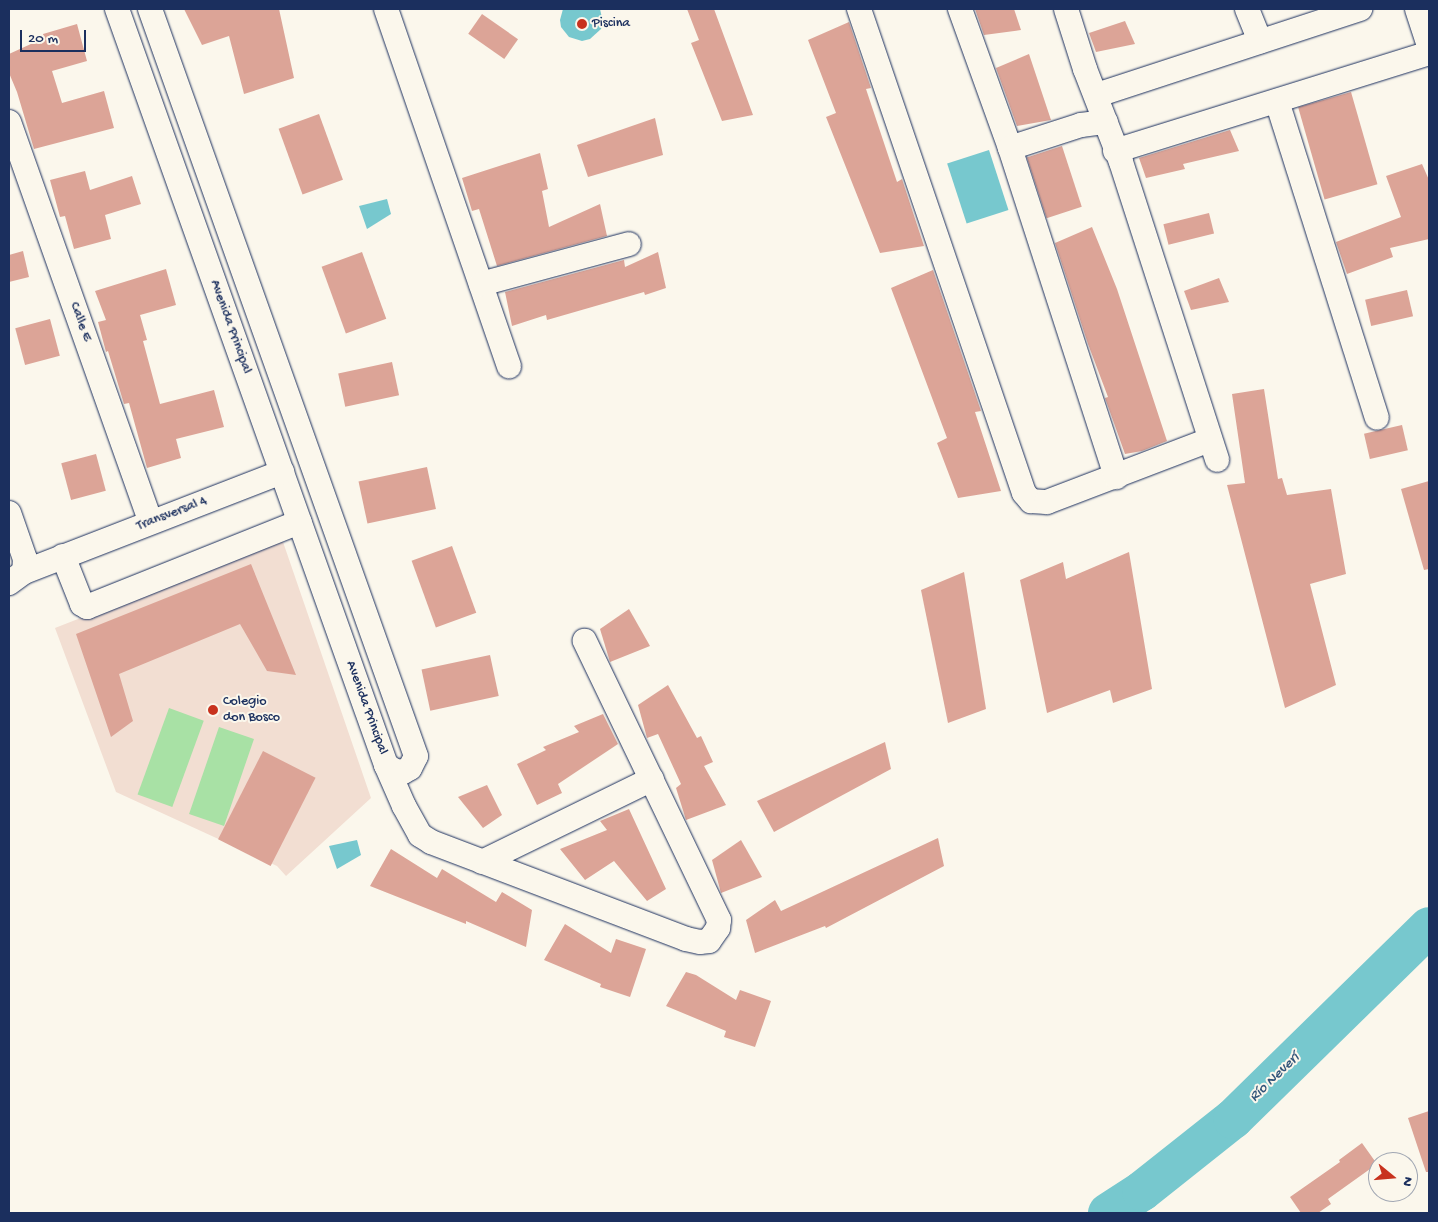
<!DOCTYPE html>
<meta charset="utf-8">
<style>
body{margin:0}
#map{position:relative;width:1438px;height:1222px;overflow:hidden;background:#fbf7ec;font-family:"Gochi Hand",sans-serif}
div>[style]{position:absolute}
.built>*{inset:0;background:#f2ded2}
.green>*{inset:0;background:#a8e1a5;transform-origin:0 0}
.water>*{inset:0;background:#77c8ce;transform-origin:0 0}
.river>*{height:40px;margin:-20px;padding:0 20px;transform-origin:20px;border-radius:20px;background:#77c8ce}
.building>*{inset:0;background:#dca497;transform-origin:0 0}
.roads{filter:drop-shadow(0 0 1px #1b2f5e) drop-shadow(0 0 1px #1b2f5e)}
.minor>*{height:24px;margin:-12px;padding:0 12px;transform-origin:12px;border-radius:12px;background:#fbf7ec}
.dots>*{width:14px;height:14px;translate:-50% -50%;box-sizing:border-box;border:2px solid #fbf7ec;border-radius:50%}
span{translate:-50% -50%;white-space:nowrap;text-align:center;line-height:1.15;-webkit-text-stroke:4px #fbf7ec;paint-order:stroke}
.poi-label{font-size:14px;color:#1b2f5e}
.left{translate:0 -50%;text-align:left}
.street-label{font-size:14px;color:#1b2f5e}
.water-label{font-size:15px;color:#32557a;font-style:italic}
.frame{position:absolute;inset:0;border:10px solid #1b2f5e;pointer-events:none}
.north{position:absolute;left:1368px;top:1152px;width:50px;height:50px;box-sizing:border-box;background:#fbf7ec;border:1px solid #a1a7b3;border-radius:50%;rotate:107deg;font-size:14px;font-weight:700;line-height:20px;text-align:center;color:#1b2f5e}
.north::after{content:'';display:block;margin:auto;width:18px;height:22px;background:#c8321e;clip-path:polygon(50% 0,100% 100%,50% 72%,0 100%)}
.scale{position:absolute;left:20px;top:30px;width:66px;height:22px;box-sizing:border-box;border:2px solid #1b2f5e;border-top:0;padding-left:6px;font-size:15px;line-height:18px;white-space:nowrap;color:#1b2f5e;-webkit-text-stroke:4px #fbf7ec;paint-order:stroke}
</style>
<div id="map">
<div class="built">
<i style="clip-path:polygon(282px 539px,371px 798px,286px 876px,277px 866px,116px 792px,55px 628px)"></i>
</div>
<div class="green">
<i style="left:169px;top:708px;width:37px;height:92px;rotate:20deg"></i>
<i style="left:219px;top:727px;width:37px;height:92px;rotate:19deg"></i>
</div>
<div class="water">
<i style="clip-path:polygon(563px 9px,600px 9px,603px 22px,601px 29px,590px 39px,582px 41px,569px 37px,561px 27px,560px 20px)"></i>
<i style="left:989px;top:150px;width:63px;height:44px;rotate:72deg"></i>
<i style="clip-path:polygon(387px 199px,391px 214px,367px 229px,359px 206px)"></i>
<i style="clip-path:polygon(357px 840px,361px 855px,337px 869px,329px 846px)"></i>
</div>
<div class="river">
<i style="left:1108px;top:1213px;width:40px;rotate:-32.9deg"></i>
<i style="left:1142px;top:1191px;width:116px;rotate:-38.4deg"></i>
<i style="left:1233px;top:1119px;width:274px;rotate:-44.4deg"></i>
</div>
<div class="building">
<i style="clip-path:polygon(184px 9px,279px 9px,294px 78px,244px 94px,229px 36px,202px 45px)"></i>
<i style="clip-path:polygon(687px 9px,714px 9px,753px 115px,722px 121px,691px 43px,699px 40px)"></i>
<i style="clip-path:polygon(975px 9px,1014px 9px,1021px 30px,984px 35px)"></i>
<i style="left:482px;top:14px;width:44px;height:24px;rotate:35deg"></i>
<i style="clip-path:polygon(1125px 21px,1135px 44px,1096px 52px,1089px 33px)"></i>
<i style="clip-path:polygon(849px 22px,871px 88px,866px 89px,897px 182px,902px 179px,924px 246px,880px 253px,826px 117px,836px 113px,808px 40px)"></i>
<i style="clip-path:polygon(77px 24px,87px 61px,52px 71px,62px 103px,104px 91px,114px 128px,34px 149px,17px 92px,9px 73px,9px 54px,44px 38px,43px 34px)"></i>
<i style="clip-path:polygon(1029px 54px,1051px 120px,1017px 126px,996px 68px)"></i>
<i style="left:1351px;top:92px;width:96px;height:55px;rotate:74deg"></i>
<i style="left:319px;top:114px;width:70px;height:43px;rotate:70deg"></i>
<i style="clip-path:polygon(655px 118px,663px 155px,588px 177px,577px 145px)"></i>
<i style="clip-path:polygon(1230px 130px,1239px 151px,1183px 164px,1185px 169px,1146px 178px,1139px 158px)"></i>
<i style="left:1062px;top:146px;width:64px;height:37px;rotate:72deg"></i>
<i style="clip-path:polygon(540px 153px,548px 189px,542px 191px,549px 227px,600px 204px,607px 236px,497px 266px,479px 209px,472px 211px,462px 178px)"></i>
<i style="clip-path:polygon(1422px 164px,1429px 180px,1429px 239px,1390px 248px,1393px 257px,1347px 274px,1336px 242px,1401px 217px,1386px 176px)"></i>
<i style="clip-path:polygon(85px 171px,90px 190px,132px 176px,141px 204px,105px 215px,111px 239px,74px 249px,65px 216px,60px 217px,50px 180px)"></i>
<i style="left:1209px;top:213px;width:21px;height:47px;rotate:76deg"></i>
<i style="clip-path:polygon(1092px 227px,1117px 289px,1167px 441px,1142px 451px,1125px 454px,1105px 398px,1108px 397px,1088px 344px,1055px 243px)"></i>
<i style="clip-path:polygon(23px 251px,29px 277px,9px 282px,9px 255px)"></i>
<i style="left:362px;top:252px;width:71px;height:43px;rotate:70deg"></i>
<i style="clip-path:polygon(658px 252px,666px 288px,645px 295px,644px 292px,547px 320px,546px 315px,512px 326px,505px 292px,624px 260px,625px 267px)"></i>
<i style="clip-path:polygon(166px 269px,176px 305px,140px 315px,147px 340px,143px 341px,160px 404px,214px 390px,224px 427px,176px 439px,181px 458px,147px 468px,129px 403px,124px 404px,108px 351px,106px 352px,98px 322px,106px 320px,95px 291px)"></i>
<i style="clip-path:polygon(933px 270px,981px 411px,975px 412px,1001px 491px,958px 498px,937px 443px,947px 438px,891px 288px)"></i>
<i style="clip-path:polygon(1219px 278px,1229px 302px,1191px 310px,1184px 291px)"></i>
<i style="left:1407px;top:290px;width:27px;height:43px;rotate:77deg"></i>
<i style="left:50px;top:319px;width:38px;height:36px;rotate:75deg"></i>
<i style="left:392px;top:362px;width:34px;height:55px;rotate:78deg"></i>
<i style="clip-path:polygon(1264px 389px,1278px 479px,1282px 478px,1287px 495px,1331px 489px,1346px 574px,1310px 584px,1336px 685px,1285px 708px,1227px 485px,1245px 483px,1232px 394px)"></i>
<i style="left:1402px;top:425px;width:26px;height:39px;rotate:77deg"></i>
<i style="left:96px;top:454px;width:38px;height:36px;rotate:75deg"></i>
<i style="left:427px;top:467px;width:43px;height:70px;rotate:78deg"></i>
<i style="clip-path:polygon(1429px 481px,1429px 569px,1424px 570px,1401px 489px)"></i>
<i style="left:452px;top:546px;width:71px;height:43px;rotate:70deg"></i>
<i style="clip-path:polygon(1129px 552px,1152px 689px,1113px 703px,1110px 690px,1047px 713px,1020px 580px,1063px 562px,1066px 579px)"></i>
<i style="clip-path:polygon(251px 564px,296px 675px,267px 671px,240px 624px,119px 674px,133px 721px,111px 737px,76px 634px)"></i>
<i style="clip-path:polygon(964px 572px,986px 709px,948px 723px,921px 590px)"></i>
<i style="clip-path:polygon(629px 609px,650px 646px,610px 662px,600px 629px)"></i>
<i style="left:490px;top:655px;width:42px;height:70px;rotate:78deg"></i>
<i style="clip-path:polygon(668px 685px,697px 738px,701px 736px,713px 762px,704px 766px,726px 805px,686px 820px,676px 788px,681px 784px,658px 734px,647px 738px,638px 705px)"></i>
<i style="clip-path:polygon(603px 714px,618px 744px,558px 784px,562px 793px,537px 805px,517px 764px,546px 750px,543px 747px,579px 732px,574px 726px)"></i>
<i style="clip-path:polygon(885px 742px,891px 769px,774px 832px,757px 801px)"></i>
<i style="left:263px;top:751px;width:59px;height:99px;rotate:27deg"></i>
<i style="clip-path:polygon(487px 785px,502px 815px,483px 828px,458px 797px)"></i>
<i style="clip-path:polygon(629px 809px,666px 889px,647px 901px,614px 861px,585px 880px,560px 849px,607px 830px,600px 821px)"></i>
<i style="clip-path:polygon(938px 838px,944px 866px,826px 928px,825px 926px,755px 953px,746px 920px,775px 900px,781px 911px)"></i>
<i style="clip-path:polygon(741px 840px,762px 877px,721px 893px,712px 860px)"></i>
<i style="clip-path:polygon(391px 849px,437px 878px,442px 869px,496px 902px,502px 892px,532px 910px,526px 947px,466px 921px,466px 924px,370px 886px)"></i>
<i style="clip-path:polygon(565px 924px,611px 953px,616px 939px,646px 949px,630px 997px,600px 987px,601px 984px,544px 960px)"></i>
<i style="clip-path:polygon(686px 972px,696px 975px,736px 1000px,740px 990px,771px 1001px,755px 1047px,724px 1037px,726px 1031px,666px 1006px)"></i>
<i style="clip-path:polygon(1429px 1111px,1429px 1172px,1426px 1172px,1408px 1118px)"></i>
<i style="clip-path:polygon(1362px 1143px,1377px 1164px,1328px 1199px,1331px 1204px,1318px 1213px,1301px 1213px,1290px 1197px,1340px 1162px,1339px 1160px)"></i>
</div>
<div class="roads">
<div class="minor">
<i style="left:117px;top:9px;width:802px;rotate:70.41deg"></i>
<i style="left:386px;top:765px;width:11px;rotate:34deg"></i>
<i style="left:395px;top:771px;width:8px;rotate:7deg"></i>
<i style="left:403px;top:772px;width:8px;rotate:-30deg"></i>
<i style="left:410px;top:768px;width:13px;rotate:-63deg"></i>
<i style="left:416px;top:756px;width:793px;rotate:-109.6deg"></i>
<i style="left:386px;top:9px;width:378px;rotate:71deg"></i>
<i style="left:859px;top:9px;width:511px;rotate:71.18deg"></i>
<i style="left:1024px;top:493px;width:11px;rotate:49deg"></i>
<i style="left:1031px;top:501px;width:16px;rotate:4deg"></i>
<i style="left:1047px;top:502px;width:173px;rotate:-20.9deg"></i>
<i style="left:960px;top:9px;width:148px;rotate:70.2deg"></i>
<i style="left:1010px;top:148px;width:346px;rotate:72.1deg"></i>
<i style="left:1066px;top:9px;width:63px;rotate:72.4deg"></i>
<i style="left:1085px;top:69px;width:100px;rotate:68.8deg"></i>
<i style="left:1121px;top:162px;width:313px;rotate:72.1deg"></i>
<i style="left:1247px;top:9px;width:35px;rotate:68deg"></i>
<i style="left:1417px;top:9px;width:38px;rotate:72deg"></i>
<i style="left:1097px;top:95px;width:277px;rotate:-18.1deg"></i>
<i style="left:1277px;top:101px;width:332px;rotate:72.5deg"></i>
<i style="left:9px;top:122px;width:424px;rotate:70.5deg"></i>
<i style="left:1010px;top:148px;width:75px;rotate:-17.9deg"></i>
<i style="left:1081px;top:125px;width:25px;rotate:-7deg"></i>
<i style="left:1115px;top:151px;width:329px;rotate:-17.3deg"></i>
<i style="left:481px;top:284px;width:153px;rotate:-15.1deg"></i>
<i style="left:9px;top:513px;width:49px;rotate:70.8deg"></i>
<i style="left:25px;top:559px;width:13px;rotate:94deg"></i>
<i style="left:24px;top:572px;width:19px;rotate:144deg"></i>
<i style="left:63px;top:556px;width:52px;rotate:68.4deg"></i>
<i style="left:82px;top:604px;width:6px;rotate:31deg"></i>
<i style="left:87px;top:607px;width:229px;rotate:-21.8deg"></i>
<i style="left:24px;top:572px;width:277px;rotate:-21.2deg"></i>
<i style="left:386px;top:765px;width:45px;rotate:66.3deg"></i>
<i style="left:404px;top:806px;width:33px;rotate:61deg"></i>
<i style="left:420px;top:835px;width:13px;rotate:32deg"></i>
<i style="left:431px;top:842px;width:273px;rotate:20.8deg"></i>
<i style="left:686px;top:939px;width:14px;rotate:12deg"></i>
<i style="left:700px;top:942px;width:9px;rotate:-6deg"></i>
<i style="left:709px;top:941px;width:16px;rotate:-55deg"></i>
<i style="left:718px;top:928px;width:8px;rotate:-83deg"></i>
<i style="left:719px;top:920px;width:310px;rotate:-115.7deg"></i>
<i style="left:482px;top:862px;width:189px;rotate:-26deg"></i>
</div>
</div>
<div class="dots">
<i style="left:582px;top:24px;background:#c8321e"></i>
<i style="left:213px;top:710px;background:#c8321e"></i>
</div>
<div class="poi-label">
<span class="left" style="left:592px;top:24px">Piscina</span>
<span class="left" style="left:223px;top:710px">Colegio<br>don Bosco</span>
</div>
<div class="street-label">
<span style="left:80px;top:322px;rotate:70deg">Calle E</span>
<span style="left:230px;top:327px;rotate:70deg">Avenida Principal</span>
<span style="left:172px;top:514px;rotate:-21deg">Transversal 4</span>
<span style="left:366px;top:708px;rotate:70deg">Avenida Principal</span>
</div>
<div class="water-label">
<span style="left:1275px;top:1078px;rotate:-44deg">Río Neverí</span>
</div>
<div class="frame"></div>
<div class="north">N</div>
<div class="scale">20 m</div>
</div>
